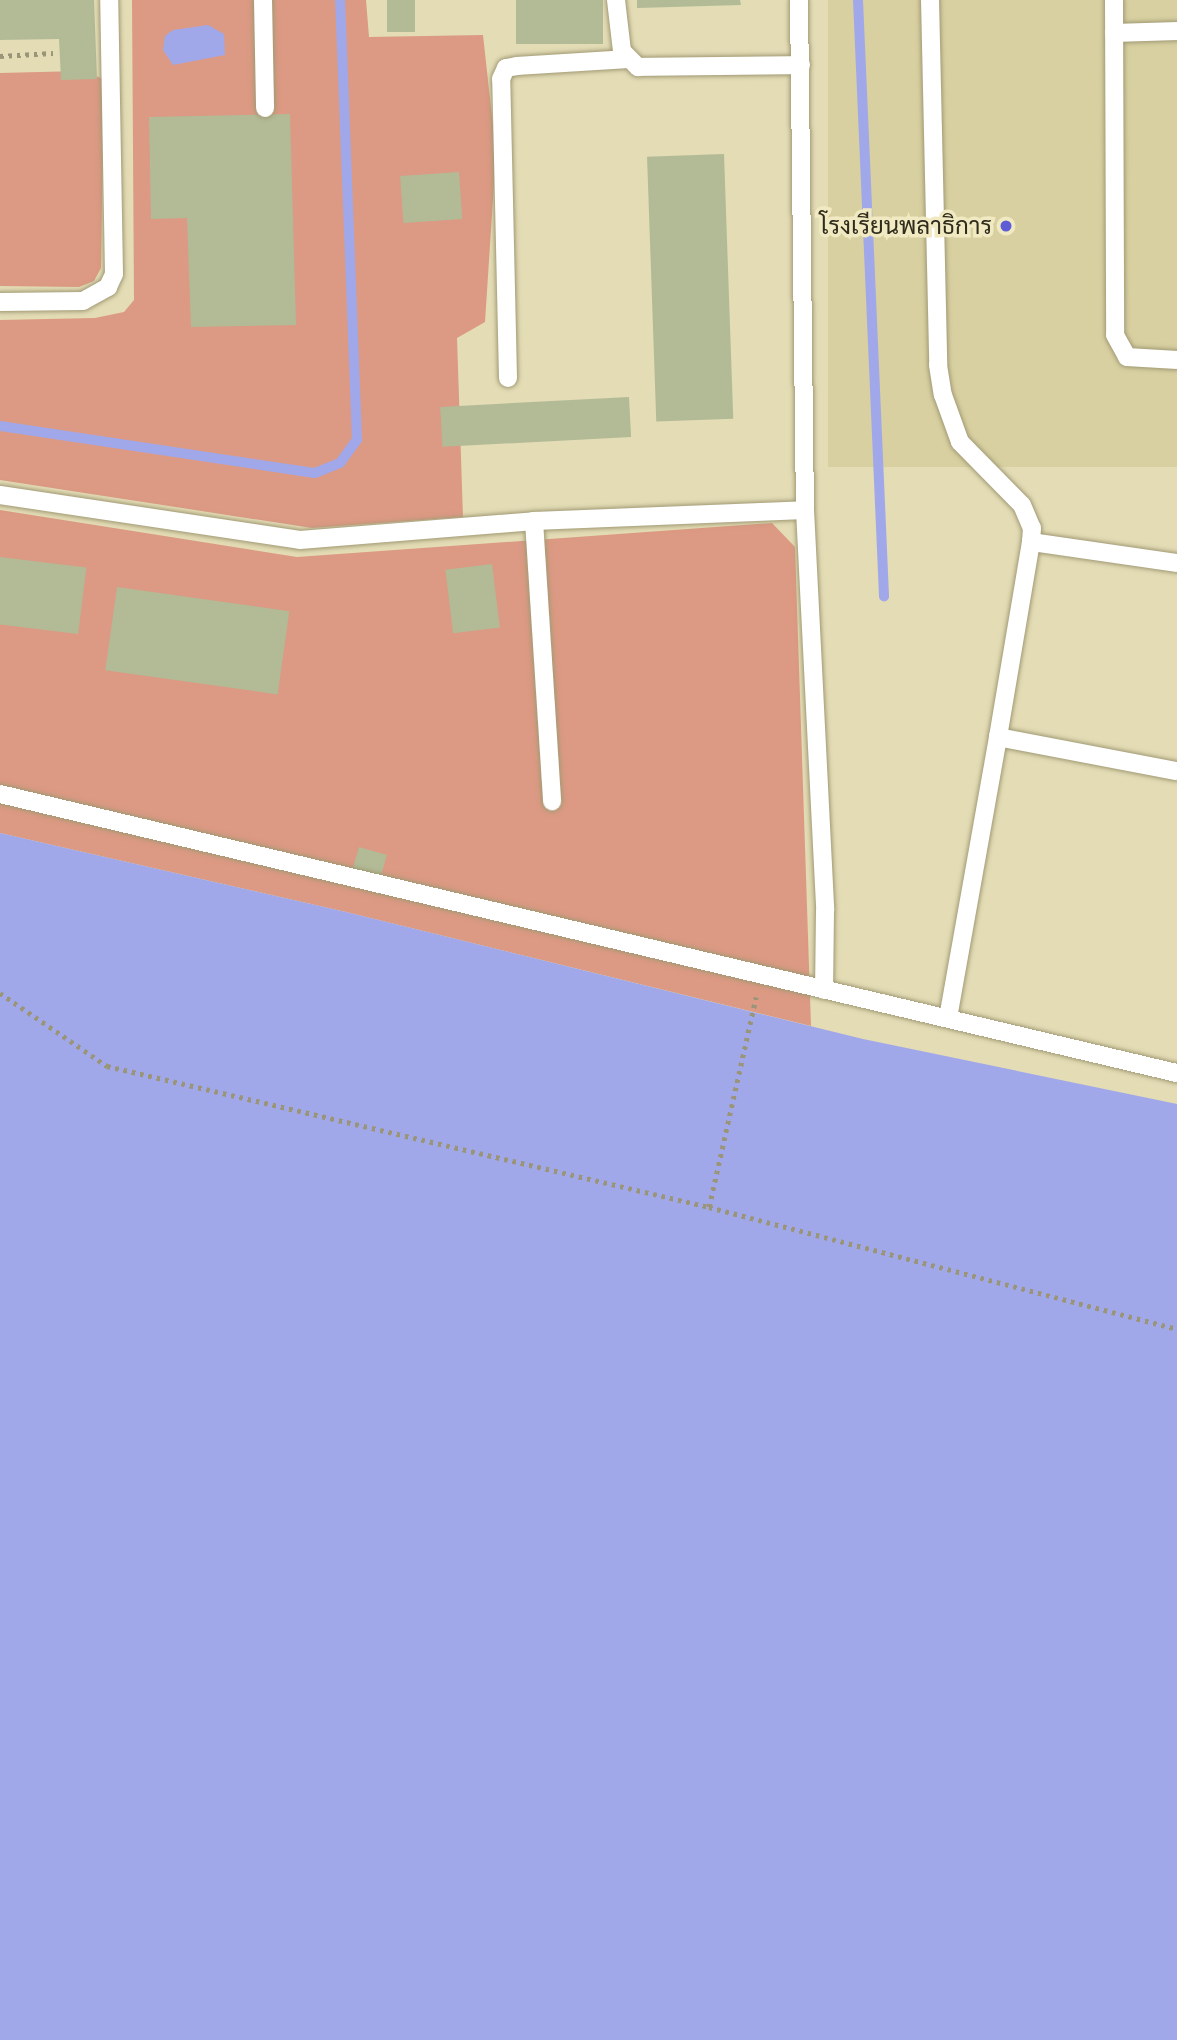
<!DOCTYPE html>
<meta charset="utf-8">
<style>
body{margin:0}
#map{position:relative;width:1177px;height:2040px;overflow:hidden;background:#e3dcb5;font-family:"IBM Plex Serif",Sarabun,serif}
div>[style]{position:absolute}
.built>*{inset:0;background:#d8d0a1;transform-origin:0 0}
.green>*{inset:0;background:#dc9983}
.water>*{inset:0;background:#a1a8ea}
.stream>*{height:10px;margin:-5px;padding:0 5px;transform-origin:5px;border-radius:5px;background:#a1a8ea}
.building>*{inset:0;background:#b2bb96;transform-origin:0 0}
.path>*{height:4.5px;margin-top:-2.25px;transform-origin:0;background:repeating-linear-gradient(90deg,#9a9578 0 3.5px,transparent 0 8.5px)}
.roads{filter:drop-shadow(0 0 2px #a19a75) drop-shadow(0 0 2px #a19a75)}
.lane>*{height:18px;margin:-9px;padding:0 9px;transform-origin:9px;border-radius:9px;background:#fff}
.dots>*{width:19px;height:19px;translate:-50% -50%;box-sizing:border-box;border:4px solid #f0e9c1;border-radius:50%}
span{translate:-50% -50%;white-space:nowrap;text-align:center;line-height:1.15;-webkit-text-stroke:7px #f0e9c1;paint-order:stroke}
.poi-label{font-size:24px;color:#2f2c1d}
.right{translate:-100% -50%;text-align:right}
</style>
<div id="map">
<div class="built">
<i style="left:828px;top:0;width:349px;height:467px"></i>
</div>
<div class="green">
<i style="clip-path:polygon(132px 0,366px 0,369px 37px,483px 35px,496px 153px,485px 322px,457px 338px,463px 517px,312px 528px,0 480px,0 320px,95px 318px,124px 312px,134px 300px)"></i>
<i style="clip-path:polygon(81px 71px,104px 79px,101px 268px,94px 281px,79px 287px,0 286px,0 73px)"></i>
<i style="clip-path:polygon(0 510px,297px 557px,772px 523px,795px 547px,811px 1026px,346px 912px,0 833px)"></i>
</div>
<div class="water">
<i style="clip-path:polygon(208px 25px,224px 34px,225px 55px,173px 65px,163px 50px,165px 36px,173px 30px)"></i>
<i style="clip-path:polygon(0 833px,346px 912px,863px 1039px,1177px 1104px,1177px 2040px,0 2040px)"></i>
</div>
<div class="stream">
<i style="left:858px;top:0;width:597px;rotate:87.5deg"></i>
<i style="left:0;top:426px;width:318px;rotate:8.5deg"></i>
<i style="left:315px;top:473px;width:27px;rotate:-22deg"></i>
<i style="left:340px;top:463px;width:29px;rotate:-54deg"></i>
<i style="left:357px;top:440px;width:440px;rotate:-92.2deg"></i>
</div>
<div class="building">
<i style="clip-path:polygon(0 0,94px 0,97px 79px,61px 80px,59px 39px,0 40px)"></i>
<i style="left:387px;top:0;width:28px;height:32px"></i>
<i style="left:516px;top:0;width:87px;height:44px"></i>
<i style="clip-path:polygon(637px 0,740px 0,741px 5px,637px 8px)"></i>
<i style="clip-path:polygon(290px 114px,296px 325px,191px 327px,187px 218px,151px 219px,149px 117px)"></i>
<i style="left:724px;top:154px;width:265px;height:77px;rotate:88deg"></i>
<i style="left:459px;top:172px;width:47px;height:59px;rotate:86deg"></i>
<i style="left:629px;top:397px;width:40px;height:189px;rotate:87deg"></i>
<i style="left:0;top:557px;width:87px;height:67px;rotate:7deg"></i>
<i style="left:492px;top:564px;width:64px;height:47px;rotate:83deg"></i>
<i style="left:117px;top:587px;width:174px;height:84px;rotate:8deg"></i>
<i style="left:359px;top:847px;width:29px;height:23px;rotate:16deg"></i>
</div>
<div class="path">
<i style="left:0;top:56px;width:53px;rotate:-3.2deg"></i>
<i style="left:0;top:993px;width:130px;rotate:34.3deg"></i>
<i style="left:107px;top:1066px;width:618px;rotate:13.18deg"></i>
<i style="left:709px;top:1207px;width:215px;rotate:-77.4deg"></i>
<i style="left:709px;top:1207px;width:484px;rotate:14.6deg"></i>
</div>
<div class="roads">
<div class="lane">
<i style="left:263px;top:0;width:108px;rotate:88.9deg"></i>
<i style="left:616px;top:0;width:51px;rotate:83.3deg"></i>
<i style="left:622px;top:51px;width:23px;rotate:45deg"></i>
<i style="left:638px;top:67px;width:163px;rotate:-0.7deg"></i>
<i style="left:799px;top:0;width:510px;rotate:89.33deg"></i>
<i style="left:930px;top:0;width:365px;rotate:88.7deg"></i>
<i style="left:938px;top:365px;width:30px;rotate:81deg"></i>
<i style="left:943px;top:395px;width:50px;rotate:70.1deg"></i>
<i style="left:960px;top:442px;width:88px;rotate:45.5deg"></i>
<i style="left:1022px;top:505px;width:25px;rotate:67deg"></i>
<i style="left:1032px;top:528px;width:14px;rotate:94deg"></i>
<i style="left:1114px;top:0;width:335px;rotate:89.8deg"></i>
<i style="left:1115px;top:335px;width:25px;rotate:61deg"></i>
<i style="left:1127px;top:357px;width:50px;rotate:3.4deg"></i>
<i style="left:1114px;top:33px;width:63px;rotate:-1.8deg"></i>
<i style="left:0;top:302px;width:83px;rotate:-0.7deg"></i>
<i style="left:83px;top:301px;width:29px;rotate:-29deg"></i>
<i style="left:108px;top:287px;width:14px;rotate:-65deg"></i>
<i style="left:114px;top:274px;width:274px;rotate:-91deg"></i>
<i style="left:508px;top:378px;width:299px;rotate:-91.3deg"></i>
<i style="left:501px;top:79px;width:12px;rotate:-66deg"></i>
<i style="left:506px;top:68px;width:11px;rotate:-10deg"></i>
<i style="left:517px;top:66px;width:111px;rotate:-3.6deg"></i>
<i style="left:0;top:495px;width:303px;rotate:8.5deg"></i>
<i style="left:300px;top:540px;width:235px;rotate:-4.6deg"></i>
<i style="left:534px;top:521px;width:271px;rotate:-2.3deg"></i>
<i style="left:805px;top:510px;width:401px;rotate:87.1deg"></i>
<i style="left:825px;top:911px;width:79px;rotate:90.7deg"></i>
<i style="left:534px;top:521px;width:281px;rotate:86.3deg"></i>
<i style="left:998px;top:737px;width:198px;rotate:-80.4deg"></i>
<i style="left:1031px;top:542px;width:148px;rotate:8.2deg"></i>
<i style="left:0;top:794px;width:1210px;rotate:13.34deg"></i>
<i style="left:948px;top:1018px;width:285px;rotate:-79.9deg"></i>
<i style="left:998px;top:737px;width:182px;rotate:10.8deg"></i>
</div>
</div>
<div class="dots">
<i style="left:1006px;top:226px;background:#5e5dd5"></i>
</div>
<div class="poi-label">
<span class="right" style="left:992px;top:226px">โรงเรียนพลาธิการ</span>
</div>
</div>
